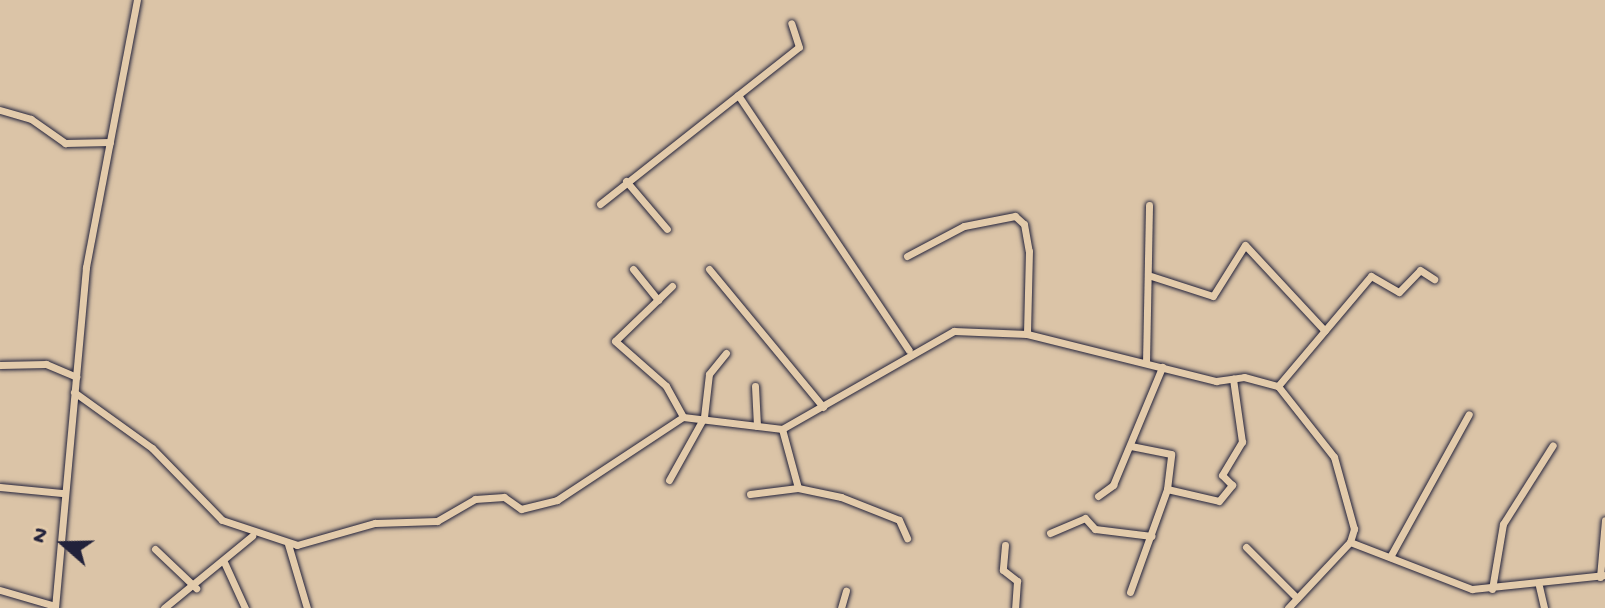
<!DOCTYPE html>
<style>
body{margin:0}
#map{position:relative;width:1605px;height:608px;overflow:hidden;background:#dbc4a7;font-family:"Gochi Hand",sans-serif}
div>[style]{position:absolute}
.roads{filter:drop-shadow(0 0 2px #22223b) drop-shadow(0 0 2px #22223b)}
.minor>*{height:7px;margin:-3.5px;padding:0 3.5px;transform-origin:3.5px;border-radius:3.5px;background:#e3cbab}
span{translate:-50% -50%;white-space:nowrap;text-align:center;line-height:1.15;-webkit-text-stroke:6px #e3cbab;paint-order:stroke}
.north{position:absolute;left:24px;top:504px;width:80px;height:80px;-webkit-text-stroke:6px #e3cbab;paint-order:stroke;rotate:290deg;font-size:22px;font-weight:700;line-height:32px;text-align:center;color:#22223b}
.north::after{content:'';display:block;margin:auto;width:28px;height:36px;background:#22223b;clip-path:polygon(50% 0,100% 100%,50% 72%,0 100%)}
</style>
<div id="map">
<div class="roads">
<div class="minor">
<i style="left:738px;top:95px;width:307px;rotate:56.2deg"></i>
<i style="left:0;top:110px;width:32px;rotate:16deg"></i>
<i style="left:31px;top:119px;width:42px;rotate:35.2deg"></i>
<i style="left:65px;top:143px;width:45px;rotate:-1.3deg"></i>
<i style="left:626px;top:181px;width:63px;rotate:49.5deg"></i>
<i style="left:600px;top:204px;width:253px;rotate:-38.3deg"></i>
<i style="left:799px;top:47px;width:25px;rotate:-108deg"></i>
<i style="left:907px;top:256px;width:64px;rotate:-27.8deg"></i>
<i style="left:964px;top:226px;width:52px;rotate:-11.1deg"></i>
<i style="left:1015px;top:216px;width:12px;rotate:42deg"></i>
<i style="left:1024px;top:224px;width:27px;rotate:80deg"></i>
<i style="left:1029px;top:251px;width:83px;rotate:91.4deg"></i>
<i style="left:633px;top:269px;width:40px;rotate:51deg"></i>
<i style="left:709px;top:269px;width:179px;rotate:50.4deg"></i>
<i style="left:1151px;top:276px;width:65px;rotate:17.9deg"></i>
<i style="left:1213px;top:296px;width:60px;rotate:-57.9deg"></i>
<i style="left:1245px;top:245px;width:117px;rotate:47.1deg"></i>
<i style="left:672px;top:286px;width:79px;rotate:136deg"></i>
<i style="left:615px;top:341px;width:68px;rotate:41.4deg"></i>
<i style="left:666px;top:386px;width:35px;rotate:61deg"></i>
<i style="left:1146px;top:363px;width:158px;rotate:-88.9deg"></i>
<i style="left:0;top:365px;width:46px;rotate:-1.2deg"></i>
<i style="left:46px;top:364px;width:33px;rotate:23deg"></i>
<i style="left:755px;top:386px;width:40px;rotate:87.1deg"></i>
<i style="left:74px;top:392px;width:96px;rotate:35.7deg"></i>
<i style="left:152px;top:448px;width:100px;rotate:45.8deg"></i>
<i style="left:222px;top:520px;width:79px;rotate:18.4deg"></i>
<i style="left:297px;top:545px;width:81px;rotate:-15.8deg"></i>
<i style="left:375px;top:523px;width:62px;rotate:-1.8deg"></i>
<i style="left:437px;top:521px;width:44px;rotate:-30.1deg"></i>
<i style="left:475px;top:499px;width:29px;rotate:-4deg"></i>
<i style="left:504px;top:497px;width:21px;rotate:35deg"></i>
<i style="left:521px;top:509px;width:37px;rotate:-14deg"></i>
<i style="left:557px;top:500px;width:151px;rotate:-33.4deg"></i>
<i style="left:683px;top:417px;width:100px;rotate:6.9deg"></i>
<i style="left:782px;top:429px;width:198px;rotate:-29.7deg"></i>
<i style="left:954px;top:331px;width:73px;rotate:2.4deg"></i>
<i style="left:1027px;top:334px;width:195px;rotate:14deg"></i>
<i style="left:1216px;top:381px;width:28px;rotate:-8deg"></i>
<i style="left:1244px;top:377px;width:35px;rotate:15deg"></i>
<i style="left:782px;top:429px;width:61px;rotate:74.8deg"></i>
<i style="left:669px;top:480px;width:72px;rotate:-60.9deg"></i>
<i style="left:704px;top:417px;width:43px;rotate:-83.4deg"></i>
<i style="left:709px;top:374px;width:27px;rotate:-51deg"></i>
<i style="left:0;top:487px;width:62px;rotate:5.5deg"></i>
<i style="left:1167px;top:489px;width:53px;rotate:13deg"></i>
<i style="left:1219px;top:501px;width:21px;rotate:-51deg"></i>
<i style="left:1232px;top:485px;width:14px;rotate:-135deg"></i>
<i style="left:1222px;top:475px;width:39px;rotate:-59deg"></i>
<i style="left:1242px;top:442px;width:64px;rotate:-98.1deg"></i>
<i style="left:750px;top:494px;width:48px;rotate:-7.1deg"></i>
<i style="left:798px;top:488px;width:44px;rotate:11.8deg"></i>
<i style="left:841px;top:497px;width:62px;rotate:21.6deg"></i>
<i style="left:899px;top:520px;width:20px;rotate:66deg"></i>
<i style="left:1098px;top:496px;width:19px;rotate:-36deg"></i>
<i style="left:1113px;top:485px;width:128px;rotate:-67.4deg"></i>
<i style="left:1050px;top:533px;width:38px;rotate:-23deg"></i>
<i style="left:1085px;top:518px;width:15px;rotate:48deg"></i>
<i style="left:1095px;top:529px;width:57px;rotate:7deg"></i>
<i style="left:1350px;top:542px;width:14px;rotate:-73deg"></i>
<i style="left:1354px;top:529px;width:75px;rotate:-105.5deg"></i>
<i style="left:1334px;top:457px;width:90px;rotate:-128.3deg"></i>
<i style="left:1278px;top:386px;width:144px;rotate:-49.8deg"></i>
<i style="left:1371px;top:276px;width:32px;rotate:30deg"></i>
<i style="left:1399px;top:292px;width:30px;rotate:-46deg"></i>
<i style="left:1420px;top:270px;width:17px;rotate:33deg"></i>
<i style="left:288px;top:544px;width:67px;rotate:73.5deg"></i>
<i style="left:1005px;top:545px;width:25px;rotate:95deg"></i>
<i style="left:1003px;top:570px;width:18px;rotate:38deg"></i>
<i style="left:1017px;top:581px;width:27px;rotate:94deg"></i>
<i style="left:1246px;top:547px;width:72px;rotate:45deg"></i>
<i style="left:155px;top:549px;width:57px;rotate:43.6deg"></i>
<i style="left:1390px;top:557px;width:163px;rotate:-61.1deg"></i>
<i style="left:224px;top:562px;width:51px;rotate:65.5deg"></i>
<i style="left:1600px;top:577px;width:57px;rotate:-85deg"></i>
<i style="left:1539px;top:586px;width:23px;rotate:77deg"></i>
<i style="left:1492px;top:589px;width:66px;rotate:-80.4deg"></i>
<i style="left:1503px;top:524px;width:93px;rotate:-57.7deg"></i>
<i style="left:0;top:590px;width:57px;rotate:16.2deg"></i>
<i style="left:1130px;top:592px;width:109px;rotate:-70.2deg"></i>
<i style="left:1167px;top:489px;width:35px;rotate:-83deg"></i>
<i style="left:1171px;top:454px;width:41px;rotate:-168.7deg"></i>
<i style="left:55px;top:608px;width:342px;rotate:-84.8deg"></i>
<i style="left:86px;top:267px;width:272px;rotate:-79.2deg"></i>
<i style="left:164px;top:608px;width:114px;rotate:-39.3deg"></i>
<i style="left:841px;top:608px;width:18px;rotate:-74deg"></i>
<i style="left:1288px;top:608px;width:91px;rotate:-46.8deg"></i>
<i style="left:1350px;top:542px;width:131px;rotate:21.1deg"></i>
<i style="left:1472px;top:589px;width:134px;rotate:-6deg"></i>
</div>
</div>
<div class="north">N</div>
</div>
